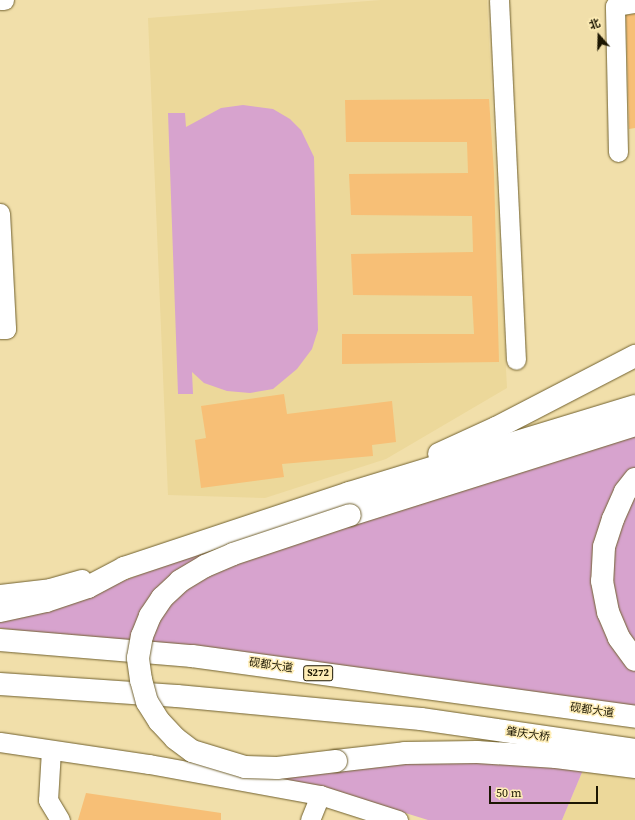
<!DOCTYPE html>
<meta charset="utf-8">
<style>
body{margin:0}
#map{position:relative;width:635px;height:820px;overflow:hidden;background:#f1dfaa;font-family:"Source Serif 4","Noto Sans SC",serif}
div>[style]{position:absolute}
.built>*{inset:0;background:#ecd89a}
.green>*{inset:0;background:#d7a3ce}
.building>*{inset:0;background:#f7bf76}
.roads{filter:drop-shadow(0 0 1px #71612f) drop-shadow(0 0 1px #71612f)}
.minor>*{height:19px;margin:-9.5px;padding:0 9.5px;transform-origin:9.5px;border-radius:9.5px;background:#fff}
.major>*{height:22px;margin:-11px;padding:0 11px;transform-origin:11px;border-radius:11px;background:#fff}
.bridges{filter:drop-shadow(0 0 1px #71612f) drop-shadow(0 0 1px #71612f)}
.major-bridge>*{height:22px;margin:-11px;padding:0 11px;transform-origin:11px;border-radius:11px;background:#fff}
span{translate:-50% -50%;white-space:nowrap;text-align:center;line-height:1.15;-webkit-text-stroke:3px #feedb6;paint-order:stroke}
.shield-label span{padding:1px 3px;background:#feedb6;border:1px solid;border-radius:3px;-webkit-text-stroke-width:0}
.shield-label{font-size:10px;color:#1c1602;font-weight:700}
.street-label{font-size:11px;color:#1c1602}
.north{position:absolute;left:579px;top:16px;width:40px;height:40px;-webkit-text-stroke:3px #feedb6;paint-order:stroke;rotate:340deg;font-size:11px;font-weight:700;line-height:16px;text-align:center;color:#1c1602}
.north::after{content:'';display:block;margin:auto;width:14px;height:18px;background:#1c1602;clip-path:polygon(50% 0,100% 100%,50% 72%,0 100%)}
.scale{position:absolute;left:489px;top:786px;width:109px;height:18px;box-sizing:border-box;border:2px solid #1c1602;border-top:0;padding-left:5px;font-size:12px;line-height:14px;white-space:nowrap;color:#1c1602;-webkit-text-stroke:3px #feedb6;paint-order:stroke}
</style>
<div id="map">
<div class="built">
<i style="clip-path:polygon(381px 0,487px 0,507px 388px,386px 459px,265px 498px,168px 495px,148px 18px)"></i>
<i style="clip-path:polygon(583px 770px,635px 779px,635px 820px,562px 820px)"></i>
</div>
<div class="green">
<i style="clip-path:polygon(243px 105px,273px 109px,290px 119px,301px 130px,314px 157px,318px 330px,312px 349px,297px 369px,273px 389px,250px 393px,227px 391px,204px 383px,192px 372px,193px 394px,178px 394px,168px 113px,185px 113px,186px 127px,221px 108px)"></i>
<i style="clip-path:polygon(635px 432px,635px 709px,0 628px,0 616px,110px 586px,204px 550px,254px 557px)"></i>
<i style="clip-path:polygon(496px 761px,583px 770px,562px 820px,428px 820px,341px 793px,249px 775px,367px 764px)"></i>
</div>
<div class="building">
<i style="clip-path:polygon(635px 14px,635px 128px,629px 129px,626px 15px)"></i>
<i style="clip-path:polygon(489px 99px,494px 173px,499px 362px,342px 364px,342px 334px,474px 334px,472px 296px,353px 295px,351px 254px,473px 252px,472px 216px,351px 215px,349px 174px,468px 173px,467px 142px,346px 142px,345px 100px)"></i>
<i style="clip-path:polygon(284px 394px,287px 414px,392px 401px,396px 442px,372px 445px,373px 456px,282px 464px,284px 477px,201px 488px,195px 440px,206px 438px,201px 406px)"></i>
<i style="clip-path:polygon(86px 793px,221px 813px,221px 820px,78px 820px)"></i>
</div>
<div class="roads">
<div class="minor">
<i style="left:0;top:0;width:4px"></i>
<i style="left:499px;top:0;width:360px;rotate:87.3deg"></i>
<i style="left:618px;top:152px;width:146px;rotate:-91.2deg"></i>
<i style="left:615px;top:6px;width:20px;rotate:-9deg"></i>
<i style="left:0;top:213px;width:116px;rotate:87deg"></i>
<i style="left:6px;top:329px;width:6px;rotate:180deg"></i>
<i style="left:0;top:594px;width:50px;rotate:-6.8deg"></i>
<i style="left:50px;top:588px;width:33px;rotate:-16deg"></i>
<i style="left:0;top:742px;width:151px;rotate:8.4deg"></i>
<i style="left:149px;top:764px;width:174px;rotate:10.3deg"></i>
<i style="left:320px;top:795px;width:82px;rotate:17.8deg"></i>
<i style="left:51px;top:750px;width:50px;rotate:93.4deg"></i>
<i style="left:48px;top:800px;width:23px;rotate:59deg"></i>
<i style="left:310px;top:820px;width:27px;rotate:-68deg"></i>
</div>
<div class="major">
<i style="left:439px;top:454px;width:63px;rotate:-24.5deg"></i>
<i style="left:496px;top:428px;width:157px;rotate:-27.4deg"></i>
<i style="left:635px;top:479px;width:16px;rotate:128deg"></i>
<i style="left:625px;top:492px;width:30px;rotate:114deg"></i>
<i style="left:613px;top:519px;width:29px;rotate:108deg"></i>
<i style="left:604px;top:547px;width:34px;rotate:93deg"></i>
<i style="left:602px;top:581px;width:32px;rotate:79deg"></i>
<i style="left:608px;top:612px;width:28px;rotate:67deg"></i>
<i style="left:619px;top:638px;width:27px;rotate:54deg"></i>
<i style="left:350px;top:515px;width:299px;rotate:-17.5deg"></i>
<i style="left:0;top:611px;width:47px;rotate:-12.3deg"></i>
<i style="left:46px;top:601px;width:44px;rotate:-18.4deg"></i>
<i style="left:88px;top:587px;width:41px;rotate:-27.8deg"></i>
<i style="left:124px;top:568px;width:237px;rotate:-18.4deg"></i>
<i style="left:349px;top:493px;width:299px;rotate:-16.9deg"></i>
<i style="left:0;top:640px;width:193px;rotate:4.8deg"></i>
<i style="left:192px;top:656px;width:447px;rotate:7.8deg"></i>
<i style="left:0;top:684px;width:177px;rotate:3.9deg"></i>
<i style="left:177px;top:696px;width:245px;rotate:5.4deg"></i>
<i style="left:421px;top:719px;width:216px;rotate:8.2deg"></i>
<i style="left:336px;top:761px;width:69px;rotate:-6.6deg"></i>
<i style="left:405px;top:753px;width:72px;rotate:-0.8deg"></i>
<i style="left:477px;top:752px;width:79px;rotate:3.6deg"></i>
<i style="left:556px;top:757px;width:80px;rotate:7.2deg"></i>
</div>
</div>
<div class="bridges">
<div class="major-bridge">
<i style="left:336px;top:761px;width:59px;rotate:173.2deg"></i>
<i style="left:277px;top:768px;width:32px;rotate:-178deg"></i>
<i style="left:245px;top:767px;width:55px;rotate:-163.2deg"></i>
<i style="left:192px;top:751px;width:21px;rotate:-143deg"></i>
<i style="left:175px;top:738px;width:23px;rotate:-133deg"></i>
<i style="left:159px;top:721px;width:22px;rotate:-122deg"></i>
<i style="left:147px;top:702px;width:23px;rotate:-105deg"></i>
<i style="left:141px;top:680px;width:22px;rotate:-98deg"></i>
<i style="left:138px;top:658px;width:22px;rotate:-80deg"></i>
<i style="left:142px;top:636px;width:22px;rotate:-68deg"></i>
<i style="left:150px;top:616px;width:22px;rotate:-56deg"></i>
<i style="left:162px;top:598px;width:25px;rotate:-43deg"></i>
<i style="left:180px;top:581px;width:29px;rotate:-31deg"></i>
<i style="left:205px;top:566px;width:30px;rotate:-23deg"></i>
<i style="left:233px;top:554px;width:123px;rotate:-18.4deg"></i>
</div>
</div>
<div class="shield-label">
<span style="left:318px;top:673px">S272</span>
</div>
<div class="street-label">
<span style="left:271px;top:666px;rotate:8deg">砚都大道</span>
<span style="left:592px;top:711px;rotate:8deg">砚都大道</span>
<span style="left:528px;top:735px;rotate:8deg">肇庆大桥</span>
</div>
<div class="north">北</div>
<div class="scale">50 m</div>
</div>
